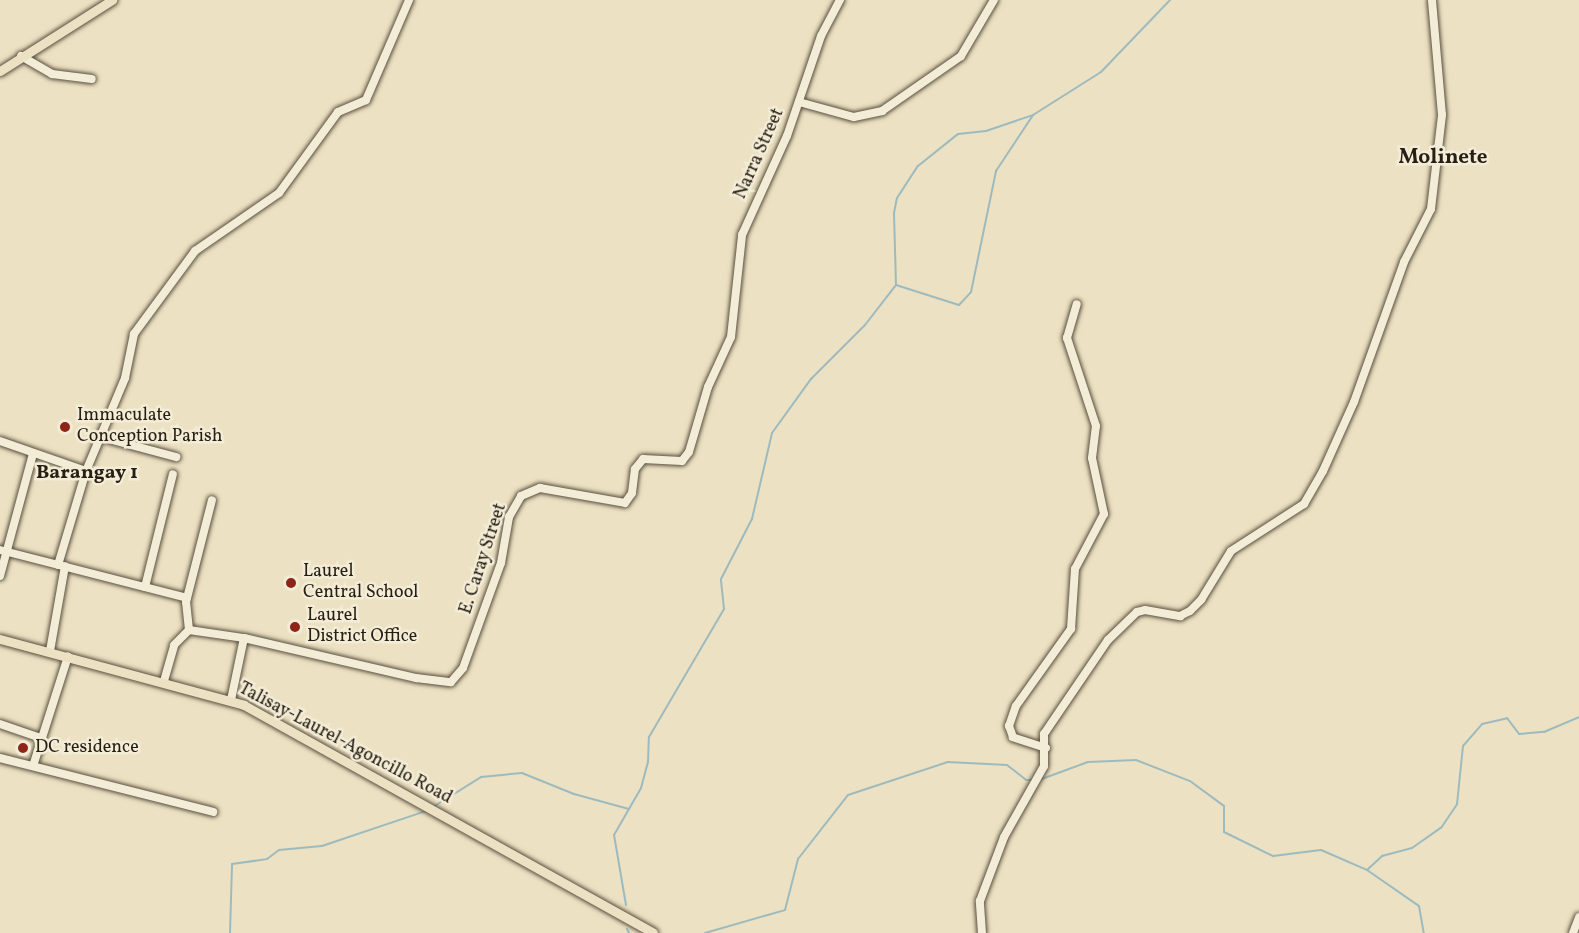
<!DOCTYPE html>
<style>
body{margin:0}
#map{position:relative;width:1579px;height:933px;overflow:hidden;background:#ece1c2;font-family:Vollkorn,serif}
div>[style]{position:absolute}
.stream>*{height:2px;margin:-1px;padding:0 1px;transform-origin:1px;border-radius:1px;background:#9dbbbe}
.roads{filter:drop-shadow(0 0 2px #594f3f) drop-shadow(0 0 2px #594f3f)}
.minor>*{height:8px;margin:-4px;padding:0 4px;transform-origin:4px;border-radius:4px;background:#f3ecd7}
.major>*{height:9px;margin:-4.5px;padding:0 4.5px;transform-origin:4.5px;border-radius:4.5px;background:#ece1c2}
.dots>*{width:16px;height:16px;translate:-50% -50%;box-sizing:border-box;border:3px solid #f3ecd7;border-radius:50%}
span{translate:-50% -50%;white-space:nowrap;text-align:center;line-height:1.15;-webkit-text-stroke:5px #f3ecd7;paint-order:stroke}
.street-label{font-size:18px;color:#281e13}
.poi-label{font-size:18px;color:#281e13}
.left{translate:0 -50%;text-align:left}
.neighbourhood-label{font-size:20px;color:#281e13;font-weight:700}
.quarter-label{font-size:21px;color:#281e13;font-weight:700}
</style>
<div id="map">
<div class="stream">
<i style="left:896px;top:285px;width:72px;rotate:-91.6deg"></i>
<i style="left:894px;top:213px;width:15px;rotate:-79deg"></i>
<i style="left:897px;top:198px;width:38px;rotate:-57deg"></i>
<i style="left:918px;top:166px;width:51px;rotate:-38.7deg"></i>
<i style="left:958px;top:134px;width:28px;rotate:-6deg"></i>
<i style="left:986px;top:131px;width:50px;rotate:-18.8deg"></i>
<i style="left:1039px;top:780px;width:52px;rotate:-20.2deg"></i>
<i style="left:1088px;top:762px;width:48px;rotate:-2.4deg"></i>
<i style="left:1136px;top:760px;width:58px;rotate:21.3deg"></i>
<i style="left:1190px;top:781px;width:42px;rotate:36.3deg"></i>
<i style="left:1224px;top:806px;width:26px;rotate:90deg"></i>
<i style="left:1224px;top:832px;width:55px;rotate:26.1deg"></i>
<i style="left:1273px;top:856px;width:48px;rotate:-7.1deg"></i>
<i style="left:1321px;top:850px;width:50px;rotate:23.5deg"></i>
<i style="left:1367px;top:870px;width:63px;rotate:34.7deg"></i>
<i style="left:1419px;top:906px;width:27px;rotate:80deg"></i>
<i style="left:433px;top:807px;width:57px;rotate:-32deg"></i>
<i style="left:481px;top:777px;width:41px;rotate:-5.6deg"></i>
<i style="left:522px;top:773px;width:56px;rotate:22deg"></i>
<i style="left:574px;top:794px;width:57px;rotate:15.3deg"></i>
<i style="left:1367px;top:870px;width:21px;rotate:-43deg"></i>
<i style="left:1382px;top:856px;width:31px;rotate:-15deg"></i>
<i style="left:1412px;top:848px;width:35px;rotate:-35deg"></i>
<i style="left:1441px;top:828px;width:29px;rotate:-56deg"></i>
<i style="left:1457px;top:804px;width:58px;rotate:-84.1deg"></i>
<i style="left:1463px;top:746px;width:29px;rotate:-49deg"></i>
<i style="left:1482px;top:724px;width:26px;rotate:-13deg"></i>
<i style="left:1507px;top:718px;width:20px;rotate:53deg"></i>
<i style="left:1519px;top:734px;width:25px;rotate:-5deg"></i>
<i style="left:1544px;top:732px;width:38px;rotate:-23deg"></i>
<i style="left:626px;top:905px;width:71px;rotate:-99.7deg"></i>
<i style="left:614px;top:835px;width:54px;rotate:-60.1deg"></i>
<i style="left:641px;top:788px;width:27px;rotate:-75deg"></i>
<i style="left:648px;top:762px;width:25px;rotate:-88deg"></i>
<i style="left:649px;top:737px;width:148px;rotate:-59.6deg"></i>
<i style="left:724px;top:609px;width:30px;rotate:-96deg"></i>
<i style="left:721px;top:579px;width:68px;rotate:-62.7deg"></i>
<i style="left:752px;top:519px;width:88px;rotate:-76.9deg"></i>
<i style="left:772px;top:433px;width:67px;rotate:-54.2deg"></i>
<i style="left:811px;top:379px;width:76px;rotate:-45deg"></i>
<i style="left:865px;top:325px;width:51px;rotate:-52.2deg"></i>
<i style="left:896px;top:285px;width:66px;rotate:17.6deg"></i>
<i style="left:959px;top:305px;width:18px;rotate:-47deg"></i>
<i style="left:971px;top:292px;width:124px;rotate:-78.3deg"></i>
<i style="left:996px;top:171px;width:67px;rotate:-56.5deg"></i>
<i style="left:1033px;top:115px;width:80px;rotate:-32.3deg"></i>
<i style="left:1101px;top:72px;width:100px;rotate:-46.2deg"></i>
<i style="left:627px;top:929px;width:4px;rotate:63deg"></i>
<i style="left:230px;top:933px;width:69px;rotate:-88.3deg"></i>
<i style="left:232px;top:864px;width:35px;rotate:-8deg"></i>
<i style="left:267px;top:859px;width:15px;rotate:-37deg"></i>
<i style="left:279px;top:850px;width:43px;rotate:-5.3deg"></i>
<i style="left:322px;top:846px;width:110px;rotate:-18.6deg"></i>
<i style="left:705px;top:933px;width:83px;rotate:-16deg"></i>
<i style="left:785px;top:910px;width:53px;rotate:-75.7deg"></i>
<i style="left:798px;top:859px;width:81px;rotate:-52deg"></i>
<i style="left:848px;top:795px;width:105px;rotate:-18.3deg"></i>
<i style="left:948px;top:762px;width:59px;rotate:2.9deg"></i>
<i style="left:1007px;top:765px;width:24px;rotate:38deg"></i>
<i style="left:1026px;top:780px;width:7px"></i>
</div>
<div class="roads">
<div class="minor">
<i style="left:21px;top:56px;width:36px;rotate:30deg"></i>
<i style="left:52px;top:74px;width:40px;rotate:7.1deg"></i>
<i style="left:799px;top:102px;width:57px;rotate:15.3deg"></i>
<i style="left:854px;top:117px;width:29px;rotate:-12deg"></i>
<i style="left:882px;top:111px;width:96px;rotate:-34.8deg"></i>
<i style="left:961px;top:56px;width:65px;rotate:-59.5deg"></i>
<i style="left:101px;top:437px;width:78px;rotate:14.9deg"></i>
<i style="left:0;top:441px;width:91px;rotate:19.2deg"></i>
<i style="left:0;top:550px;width:193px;rotate:14.4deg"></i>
<i style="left:58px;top:565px;width:98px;rotate:-73.4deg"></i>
<i style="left:86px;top:471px;width:101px;rotate:-67.2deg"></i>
<i style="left:125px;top:378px;width:45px;rotate:-78.4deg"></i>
<i style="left:134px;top:334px;width:103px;rotate:-53.7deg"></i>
<i style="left:195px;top:251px;width:102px;rotate:-34.6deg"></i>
<i style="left:279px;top:193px;width:100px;rotate:-53.9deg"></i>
<i style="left:338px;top:112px;width:30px;rotate:-23deg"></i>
<i style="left:366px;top:100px;width:109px;rotate:-66.7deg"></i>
<i style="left:0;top:576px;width:126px;rotate:-74.9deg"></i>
<i style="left:145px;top:587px;width:116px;rotate:-76.1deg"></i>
<i style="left:189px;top:630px;width:28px;rotate:-96deg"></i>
<i style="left:186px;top:602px;width:105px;rotate:-75.7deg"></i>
<i style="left:50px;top:651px;width:86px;rotate:-80deg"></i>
<i style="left:164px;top:681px;width:37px;rotate:-74deg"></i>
<i style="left:174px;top:645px;width:21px;rotate:-45deg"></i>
<i style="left:189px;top:630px;width:56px;rotate:8.3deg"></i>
<i style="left:244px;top:638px;width:177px;rotate:13.1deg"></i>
<i style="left:416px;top:678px;width:35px;rotate:7deg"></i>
<i style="left:451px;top:682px;width:18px;rotate:-49deg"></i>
<i style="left:463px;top:668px;width:112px;rotate:-70.1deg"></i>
<i style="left:501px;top:563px;width:47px;rotate:-80.1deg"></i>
<i style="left:509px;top:517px;width:24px;rotate:-60deg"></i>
<i style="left:521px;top:496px;width:21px;rotate:-23deg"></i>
<i style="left:540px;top:488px;width:86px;rotate:10deg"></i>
<i style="left:625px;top:503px;width:12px;rotate:-55deg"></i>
<i style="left:632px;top:493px;width:24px;rotate:-83deg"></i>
<i style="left:635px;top:469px;width:13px;rotate:-51deg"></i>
<i style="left:643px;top:459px;width:39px;rotate:3deg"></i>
<i style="left:682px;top:461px;width:11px;rotate:-52deg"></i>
<i style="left:689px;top:452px;width:68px;rotate:-73.7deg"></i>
<i style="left:708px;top:387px;width:55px;rotate:-65.3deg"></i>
<i style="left:731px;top:337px;width:103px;rotate:-83.8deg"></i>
<i style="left:742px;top:235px;width:109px;rotate:-65.6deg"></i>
<i style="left:787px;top:136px;width:106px;rotate:-71.2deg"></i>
<i style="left:821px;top:36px;width:41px;rotate:-62.2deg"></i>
<i style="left:231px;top:700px;width:63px;rotate:-78.2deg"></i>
<i style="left:0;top:724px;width:43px;rotate:18.9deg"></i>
<i style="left:1046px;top:748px;width:35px;rotate:-162deg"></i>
<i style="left:1013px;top:737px;width:12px;rotate:-110deg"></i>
<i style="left:1009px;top:726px;width:21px;rotate:-71deg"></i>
<i style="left:1016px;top:706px;width:95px;rotate:-54.5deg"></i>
<i style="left:1071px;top:629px;width:60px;rotate:-86.2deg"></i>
<i style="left:1075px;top:569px;width:62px;rotate:-62.2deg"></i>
<i style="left:1104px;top:514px;width:57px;rotate:-102.1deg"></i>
<i style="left:1092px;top:458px;width:32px;rotate:-83deg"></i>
<i style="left:1096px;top:426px;width:93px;rotate:-108.2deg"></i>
<i style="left:1067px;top:338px;width:35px;rotate:-74deg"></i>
<i style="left:0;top:758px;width:220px;rotate:14.2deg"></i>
<i style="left:33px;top:766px;width:115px;rotate:-72.3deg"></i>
<i style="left:982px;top:933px;width:32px;rotate:-94deg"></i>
<i style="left:980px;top:901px;width:68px;rotate:-69.4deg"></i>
<i style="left:1004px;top:837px;width:81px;rotate:-60.6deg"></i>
<i style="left:1044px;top:766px;width:32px;rotate:-90deg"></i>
<i style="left:1044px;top:734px;width:114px;rotate:-55.8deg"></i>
<i style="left:1108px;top:640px;width:40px;rotate:-44deg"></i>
<i style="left:1137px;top:612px;width:8px;rotate:-14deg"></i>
<i style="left:1145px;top:610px;width:36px;rotate:10deg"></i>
<i style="left:1180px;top:616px;width:11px;rotate:-27deg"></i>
<i style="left:1190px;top:611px;width:16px;rotate:-45deg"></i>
<i style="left:1201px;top:600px;width:57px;rotate:-58.5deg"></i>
<i style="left:1231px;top:551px;width:87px;rotate:-32.8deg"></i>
<i style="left:1304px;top:504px;width:38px;rotate:-60deg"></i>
<i style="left:1323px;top:471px;width:76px;rotate:-65.8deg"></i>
<i style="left:1354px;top:402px;width:149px;rotate:-70.3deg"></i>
<i style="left:1404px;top:262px;width:59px;rotate:-63deg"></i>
<i style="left:1431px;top:209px;width:95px;rotate:-83.3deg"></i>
<i style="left:1442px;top:115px;width:115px;rotate:-95deg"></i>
<i style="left:1573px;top:933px;width:17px;rotate:-69deg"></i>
</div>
<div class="major">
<i style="left:0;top:71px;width:133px;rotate:-32.4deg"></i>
<i style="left:0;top:639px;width:253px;rotate:15.1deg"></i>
<i style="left:244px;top:705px;width:468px;rotate:29.1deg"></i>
</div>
</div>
<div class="dots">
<i style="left:65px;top:427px;background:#8f2418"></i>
<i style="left:291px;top:583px;background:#8f2418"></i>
<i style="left:295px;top:627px;background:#8f2418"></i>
<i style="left:23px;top:748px;background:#8f2418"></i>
</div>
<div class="street-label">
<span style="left:760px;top:154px;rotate:-66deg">Narra Street</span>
<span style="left:484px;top:559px;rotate:-72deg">E. Caray Street</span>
<span style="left:345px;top:744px;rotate:28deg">Talisay-Laurel-Agoncillo Road</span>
</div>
<div class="poi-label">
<span class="left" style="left:77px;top:427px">Immaculate<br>Conception Parish</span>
<span class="left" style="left:303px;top:583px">Laurel<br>Central School</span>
<span class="left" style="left:307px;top:627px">Laurel<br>District Office</span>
<span class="left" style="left:35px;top:748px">DC residence</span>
</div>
<div class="neighbourhood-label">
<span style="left:87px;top:473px">Barangay 1</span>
</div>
<div class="quarter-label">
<span style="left:1443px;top:158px">Molinete</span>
</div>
</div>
